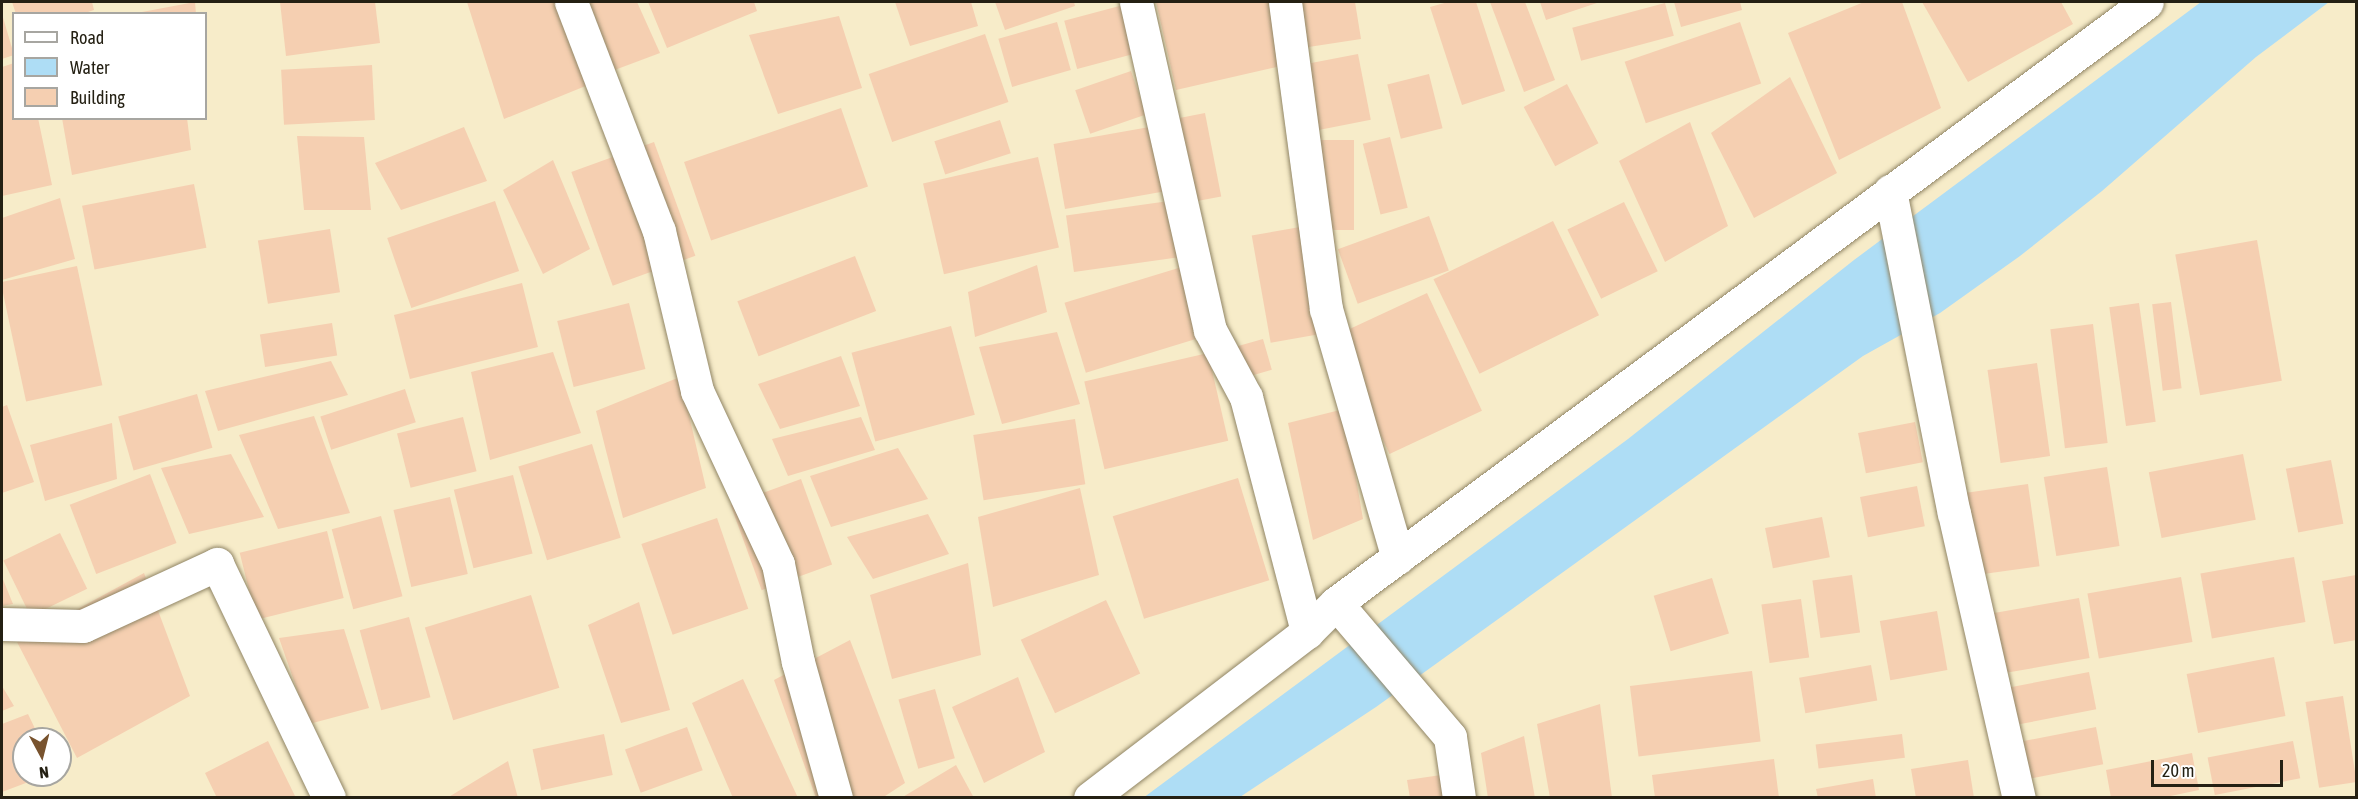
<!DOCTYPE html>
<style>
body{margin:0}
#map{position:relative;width:2358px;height:799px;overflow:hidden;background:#f7ecc9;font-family:"Asap Condensed",sans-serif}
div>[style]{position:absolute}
.water>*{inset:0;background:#aeddf5}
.building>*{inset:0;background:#f5cfb1;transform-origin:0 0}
.roads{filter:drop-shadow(0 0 2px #908565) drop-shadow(0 0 2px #908565)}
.minor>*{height:33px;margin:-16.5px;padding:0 16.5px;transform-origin:16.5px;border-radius:16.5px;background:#fff}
span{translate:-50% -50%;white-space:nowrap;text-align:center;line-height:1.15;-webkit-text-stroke:5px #fff;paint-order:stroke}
.frame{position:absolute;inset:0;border:3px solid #242013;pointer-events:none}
.legend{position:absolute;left:12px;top:12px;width:195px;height:108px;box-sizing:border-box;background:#fff;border:2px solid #a7a6a1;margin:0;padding:8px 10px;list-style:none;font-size:18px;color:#242013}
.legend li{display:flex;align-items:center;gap:12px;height:30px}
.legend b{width:30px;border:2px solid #a7a6a1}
.north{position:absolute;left:12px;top:727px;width:60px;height:60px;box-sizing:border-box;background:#fff;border:2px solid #a7a6a1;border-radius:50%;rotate:173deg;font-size:16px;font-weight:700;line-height:24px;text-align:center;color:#242013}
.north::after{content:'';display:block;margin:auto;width:21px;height:27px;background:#78532e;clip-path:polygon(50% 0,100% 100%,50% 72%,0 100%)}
.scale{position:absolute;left:2151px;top:760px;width:132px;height:27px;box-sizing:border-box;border:3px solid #242013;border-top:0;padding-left:8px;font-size:18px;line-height:21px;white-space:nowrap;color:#242013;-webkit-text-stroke:4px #fff;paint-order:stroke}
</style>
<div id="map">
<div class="water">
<i style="clip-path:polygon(2201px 2px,2329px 2px,2256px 57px,2102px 191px,2020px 256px,1940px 313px,1863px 356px,1376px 707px,1240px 797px,1143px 798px,1628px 439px,1854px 260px)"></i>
</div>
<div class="building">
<i style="clip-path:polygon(12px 2px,92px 2px,94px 10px,82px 14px,16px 14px)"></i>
<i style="clip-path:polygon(195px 2px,196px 14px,142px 14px,142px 12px)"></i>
<i style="clip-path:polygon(280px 2px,375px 2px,380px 43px,286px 56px)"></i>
<i style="clip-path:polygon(467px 2px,563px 2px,593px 83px,504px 119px)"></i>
<i style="clip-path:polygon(577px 2px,637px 2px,660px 53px,604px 74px)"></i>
<i style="clip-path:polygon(648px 2px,754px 2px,757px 11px,667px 48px)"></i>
<i style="clip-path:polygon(895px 2px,971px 2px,978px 26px,910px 46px)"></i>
<i style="clip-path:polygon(995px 2px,1074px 2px,1075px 6px,1005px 30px)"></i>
<i style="clip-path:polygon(1156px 2px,1276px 2px,1290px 64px,1176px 90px)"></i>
<i style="clip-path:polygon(1294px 2px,1355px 2px,1361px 39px,1302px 48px)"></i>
<i style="clip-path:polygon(1448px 2px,1476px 2px,1505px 91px,1462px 105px,1430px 7px)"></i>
<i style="clip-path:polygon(1490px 2px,1525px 2px,1555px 80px,1524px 92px)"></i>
<i style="clip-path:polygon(1540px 2px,1600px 2px,1546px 20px)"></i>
<i style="clip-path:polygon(1674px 2px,1740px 2px,1742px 10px,1681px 27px)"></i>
<i style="clip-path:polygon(1864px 2px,1902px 2px,1941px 108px,1839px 160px,1788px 33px)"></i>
<i style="clip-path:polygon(1922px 2px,2061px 2px,2073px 24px,1968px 82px)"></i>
<i style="left:1665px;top:3px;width:34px;height:96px;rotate:75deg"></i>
<i style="left:1127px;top:4px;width:50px;height:65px;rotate:75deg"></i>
<i style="clip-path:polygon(2px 14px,14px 55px,2px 59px)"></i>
<i style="clip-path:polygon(839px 16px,862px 88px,778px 114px,749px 35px)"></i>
<i style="left:1057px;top:22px;width:50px;height:61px;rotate:74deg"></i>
<i style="left:1740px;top:22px;width:65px;height:122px;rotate:71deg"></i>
<i style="left:985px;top:34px;width:72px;height:123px;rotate:71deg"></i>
<i style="left:1358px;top:54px;width:67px;height:53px;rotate:79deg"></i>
<i style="clip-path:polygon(14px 63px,14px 118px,38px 118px,52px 185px,2px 196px,2px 67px)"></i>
<i style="left:372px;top:65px;width:55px;height:91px;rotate:87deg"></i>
<i style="left:1131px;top:71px;width:46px;height:59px;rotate:71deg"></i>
<i style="left:1429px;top:74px;width:56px;height:43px;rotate:76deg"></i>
<i style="clip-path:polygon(1790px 77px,1837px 173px,1754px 218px,1711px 133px)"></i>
<i style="left:1567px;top:84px;width:67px;height:49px;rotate:62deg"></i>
<i style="left:841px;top:108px;width:83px;height:166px;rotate:71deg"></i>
<i style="left:1205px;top:113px;width:85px;height:35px;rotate:79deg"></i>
<i style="clip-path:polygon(62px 118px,187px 118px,191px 150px,72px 175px)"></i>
<i style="left:1000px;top:120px;width:35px;height:69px;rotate:72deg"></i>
<i style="clip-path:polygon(1690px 122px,1728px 226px,1665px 262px,1619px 161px)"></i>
<i style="left:1155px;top:126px;width:66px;height:103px;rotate:80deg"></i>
<i style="clip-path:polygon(464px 127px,487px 181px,401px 210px,375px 163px)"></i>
<i style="clip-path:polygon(297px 136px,364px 137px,371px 210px,304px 210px)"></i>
<i style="left:1390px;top:137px;width:73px;height:28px;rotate:76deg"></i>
<i style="left:1354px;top:140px;width:90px;height:38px;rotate:90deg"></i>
<i style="left:654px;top:142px;width:121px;height:88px;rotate:70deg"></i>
<i style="left:1038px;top:157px;width:93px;height:118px;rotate:77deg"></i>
<i style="clip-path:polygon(553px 160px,590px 249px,543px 274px,503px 190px)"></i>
<i style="left:194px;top:184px;width:65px;height:114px;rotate:79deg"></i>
<i style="clip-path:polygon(60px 198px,75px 259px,2px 280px,2px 218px)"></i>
<i style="left:495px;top:201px;width:74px;height:114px;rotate:71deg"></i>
<i style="left:1169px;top:201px;width:57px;height:104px;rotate:82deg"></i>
<i style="left:1624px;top:202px;width:77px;height:63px;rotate:64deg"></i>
<i style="left:1429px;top:216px;width:58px;height:97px;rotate:70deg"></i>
<i style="left:1553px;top:221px;width:105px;height:133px;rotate:64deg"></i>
<i style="left:1300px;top:227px;width:109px;height:49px;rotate:80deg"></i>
<i style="left:330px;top:229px;width:64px;height:73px;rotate:81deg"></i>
<i style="left:2257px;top:240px;width:143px;height:83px;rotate:80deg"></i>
<i style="left:855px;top:256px;width:59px;height:126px;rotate:69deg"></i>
<i style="clip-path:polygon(1037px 265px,1047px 312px,975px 337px,968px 292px)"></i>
<i style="left:77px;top:266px;width:122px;height:78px;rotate:78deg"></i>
<i style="left:1185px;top:266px;width:73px;height:126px;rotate:73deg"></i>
<i style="left:522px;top:283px;width:66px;height:132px;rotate:76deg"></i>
<i style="left:1427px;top:293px;width:130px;height:102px;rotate:65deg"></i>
<i style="left:2171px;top:302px;width:87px;height:19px;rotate:83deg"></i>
<i style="left:629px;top:303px;width:68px;height:74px;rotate:76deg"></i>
<i style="left:2139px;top:303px;width:120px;height:30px;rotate:82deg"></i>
<i style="left:332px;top:323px;width:33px;height:73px;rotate:81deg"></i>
<i style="left:2093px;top:324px;width:120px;height:43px;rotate:83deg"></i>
<i style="left:951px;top:326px;width:92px;height:103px;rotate:75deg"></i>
<i style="clip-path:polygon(1057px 332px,1080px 404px,1002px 424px,979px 347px)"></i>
<i style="left:1263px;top:339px;width:32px;height:34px;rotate:74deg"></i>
<i style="clip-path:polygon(553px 352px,581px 433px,490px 460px,471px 372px)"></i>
<i style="left:1208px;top:353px;width:90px;height:127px;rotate:77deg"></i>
<i style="clip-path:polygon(841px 356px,860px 406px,780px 429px,758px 384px)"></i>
<i style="clip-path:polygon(331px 361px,348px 395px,218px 431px,205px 391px)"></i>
<i style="left:2037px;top:363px;width:94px;height:50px;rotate:82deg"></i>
<i style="clip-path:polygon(680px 377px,706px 488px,623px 518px,596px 411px)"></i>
<i style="left:405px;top:389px;width:35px;height:89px;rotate:72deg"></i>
<i style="left:197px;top:394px;width:56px;height:82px;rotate:74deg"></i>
<i style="clip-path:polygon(7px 405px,34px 482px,2px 493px,2px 407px)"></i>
<i style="clip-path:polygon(1344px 409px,1363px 519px,1313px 540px,1288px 423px)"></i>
<i style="clip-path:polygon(314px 416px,350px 513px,278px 529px,239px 435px)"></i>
<i style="left:463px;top:417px;width:56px;height:68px;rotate:76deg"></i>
<i style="clip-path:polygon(861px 417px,875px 450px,788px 476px,772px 439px)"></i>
<i style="left:1075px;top:419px;width:66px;height:103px;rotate:81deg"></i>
<i style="left:1915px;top:422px;width:41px;height:58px;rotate:79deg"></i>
<i style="clip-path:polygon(112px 423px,117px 479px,45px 501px,30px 445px)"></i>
<i style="left:592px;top:444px;width:98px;height:77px;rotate:73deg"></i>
<i style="clip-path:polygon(898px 448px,928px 499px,831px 527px,810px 476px)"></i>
<i style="clip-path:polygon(231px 454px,264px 517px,189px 534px,161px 468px)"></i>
<i style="left:2243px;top:454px;width:67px;height:96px;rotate:79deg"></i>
<i style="left:2331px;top:460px;width:65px;height:46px;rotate:79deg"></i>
<i style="left:2107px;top:467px;width:80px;height:64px;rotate:81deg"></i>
<i style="left:150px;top:474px;width:74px;height:86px;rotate:69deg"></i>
<i style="left:513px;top:475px;width:81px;height:61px;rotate:76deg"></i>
<i style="left:1238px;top:478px;width:107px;height:131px;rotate:73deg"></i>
<i style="left:801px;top:479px;width:91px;height:75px;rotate:70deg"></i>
<i style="left:2028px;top:484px;width:83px;height:64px;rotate:82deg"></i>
<i style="left:1917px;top:486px;width:41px;height:58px;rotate:79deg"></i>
<i style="clip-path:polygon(1080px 488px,1099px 575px,993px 607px,978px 517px)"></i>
<i style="left:450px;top:497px;width:79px;height:58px;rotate:77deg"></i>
<i style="clip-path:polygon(928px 514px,949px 554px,873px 579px,847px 537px)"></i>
<i style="left:381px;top:516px;width:83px;height:51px;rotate:75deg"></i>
<i style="left:1822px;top:517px;width:41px;height:58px;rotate:79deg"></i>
<i style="left:717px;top:518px;width:96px;height:80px;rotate:71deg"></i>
<i style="left:327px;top:531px;width:69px;height:90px;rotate:76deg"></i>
<i style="left:60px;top:533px;width:62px;height:63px;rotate:64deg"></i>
<i style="left:2294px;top:557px;width:66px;height:95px;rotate:80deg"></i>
<i style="clip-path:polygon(968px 563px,981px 655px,892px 679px,870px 595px)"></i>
<i style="clip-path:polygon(144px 573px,190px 696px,77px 758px,17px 642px)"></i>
<i style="left:1852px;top:575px;width:58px;height:40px;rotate:82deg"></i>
<i style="clip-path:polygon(2356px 575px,2356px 640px,2334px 644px,2322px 581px)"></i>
<i style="clip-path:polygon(2px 577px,13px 604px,2px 606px)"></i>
<i style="left:2181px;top:577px;width:66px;height:95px;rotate:80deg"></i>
<i style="left:1712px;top:578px;width:58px;height:61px;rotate:73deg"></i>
<i style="left:531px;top:595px;width:97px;height:111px;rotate:73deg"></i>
<i style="left:2079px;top:598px;width:61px;height:89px;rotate:80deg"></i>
<i style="left:1801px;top:599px;width:59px;height:40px;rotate:82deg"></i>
<i style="left:1106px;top:600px;width:81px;height:94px;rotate:65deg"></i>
<i style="clip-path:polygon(639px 602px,670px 710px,621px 723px,588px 625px)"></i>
<i style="left:1937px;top:611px;width:60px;height:58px;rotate:80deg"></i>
<i style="left:409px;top:617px;width:83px;height:51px;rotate:75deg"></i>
<i style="clip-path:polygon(344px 629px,369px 708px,309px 724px,279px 638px)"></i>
<i style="clip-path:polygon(850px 640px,905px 783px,882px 798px,816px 798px,774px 680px)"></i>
<i style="left:2274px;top:657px;width:60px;height:89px;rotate:79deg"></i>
<i style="left:1871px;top:665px;width:36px;height:73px;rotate:80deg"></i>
<i style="left:1752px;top:671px;width:71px;height:123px;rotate:83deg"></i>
<i style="left:2089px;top:672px;width:38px;height:88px;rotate:79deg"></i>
<i style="clip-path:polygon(1018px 677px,1045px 752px,984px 783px,952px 707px)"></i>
<i style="clip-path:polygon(743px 679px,798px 798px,733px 798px,692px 703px)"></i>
<i style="clip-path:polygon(2px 686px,14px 706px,2px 711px)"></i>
<i style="left:935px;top:689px;width:72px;height:38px;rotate:74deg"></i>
<i style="left:2343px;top:696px;width:87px;height:38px;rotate:81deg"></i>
<i style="clip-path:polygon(1600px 704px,1612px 798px,1550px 798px,1537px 724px)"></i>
<i style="clip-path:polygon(28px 714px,40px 739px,24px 739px,24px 775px,47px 775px,2px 792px,2px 724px)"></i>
<i style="left:687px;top:727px;width:46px;height:66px;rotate:70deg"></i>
<i style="left:2096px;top:727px;width:38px;height:88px;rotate:79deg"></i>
<i style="left:604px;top:734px;width:42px;height:73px;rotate:78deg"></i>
<i style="left:1902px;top:734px;width:24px;height:87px;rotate:83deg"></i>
<i style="clip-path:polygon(1524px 736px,1535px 798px,1488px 798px,1481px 753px)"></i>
<i style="clip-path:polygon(268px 741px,296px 798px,217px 798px,205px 773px)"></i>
<i style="left:2293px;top:741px;width:38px;height:87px;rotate:79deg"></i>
<i style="clip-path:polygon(2192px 753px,2199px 790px,2161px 798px,2111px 798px,2106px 770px)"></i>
<i style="clip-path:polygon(1774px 759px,1779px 798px,1655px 798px,1652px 775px)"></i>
<i style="clip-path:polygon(1968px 760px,1974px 798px,1916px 798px,1911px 769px)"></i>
<i style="clip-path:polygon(508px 761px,518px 798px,447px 798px)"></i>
<i style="clip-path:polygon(956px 765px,974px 798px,901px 798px)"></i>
<i style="clip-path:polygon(1441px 775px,1443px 798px,1410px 798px,1407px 780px)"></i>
<i style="clip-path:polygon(1873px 779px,1876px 798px,1818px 798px,1816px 789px)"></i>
</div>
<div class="roads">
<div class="minor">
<i style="left:571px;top:2px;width:245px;rotate:69deg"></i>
<i style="left:659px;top:231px;width:164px;rotate:76.6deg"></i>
<i style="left:697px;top:391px;width:191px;rotate:64.9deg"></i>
<i style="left:778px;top:564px;width:100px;rotate:78.5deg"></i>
<i style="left:798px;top:662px;width:141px;rotate:74.4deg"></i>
<i style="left:1136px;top:2px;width:336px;rotate:77.3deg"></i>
<i style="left:1210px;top:330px;width:76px;rotate:61.8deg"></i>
<i style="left:1246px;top:397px;width:243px;rotate:75.4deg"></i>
<i style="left:1285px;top:2px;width:310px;rotate:82.4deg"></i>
<i style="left:1326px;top:309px;width:259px;rotate:73.9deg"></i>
<i style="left:1890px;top:191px;width:328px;rotate:78.8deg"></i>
<i style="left:1954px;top:513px;width:292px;rotate:77.2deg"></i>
<i style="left:1336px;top:603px;width:176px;rotate:49.6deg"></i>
<i style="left:1450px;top:737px;width:62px;rotate:81.6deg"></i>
<i style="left:2px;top:624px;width:81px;rotate:1.4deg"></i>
<i style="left:83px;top:626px;width:148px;rotate:-24.8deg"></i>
<i style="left:217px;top:564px;width:259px;rotate:64.4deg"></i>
<i style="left:1090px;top:798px;width:273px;rotate:-37.4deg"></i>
<i style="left:1307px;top:632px;width:41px;rotate:-45deg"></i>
<i style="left:1336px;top:603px;width:1009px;rotate:-36.54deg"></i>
</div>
</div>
<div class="frame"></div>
<ul class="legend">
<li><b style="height:8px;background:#fff"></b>Road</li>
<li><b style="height:16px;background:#aeddf5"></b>Water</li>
<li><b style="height:16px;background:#f5cfb1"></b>Building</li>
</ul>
<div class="north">N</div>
<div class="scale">20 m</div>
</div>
